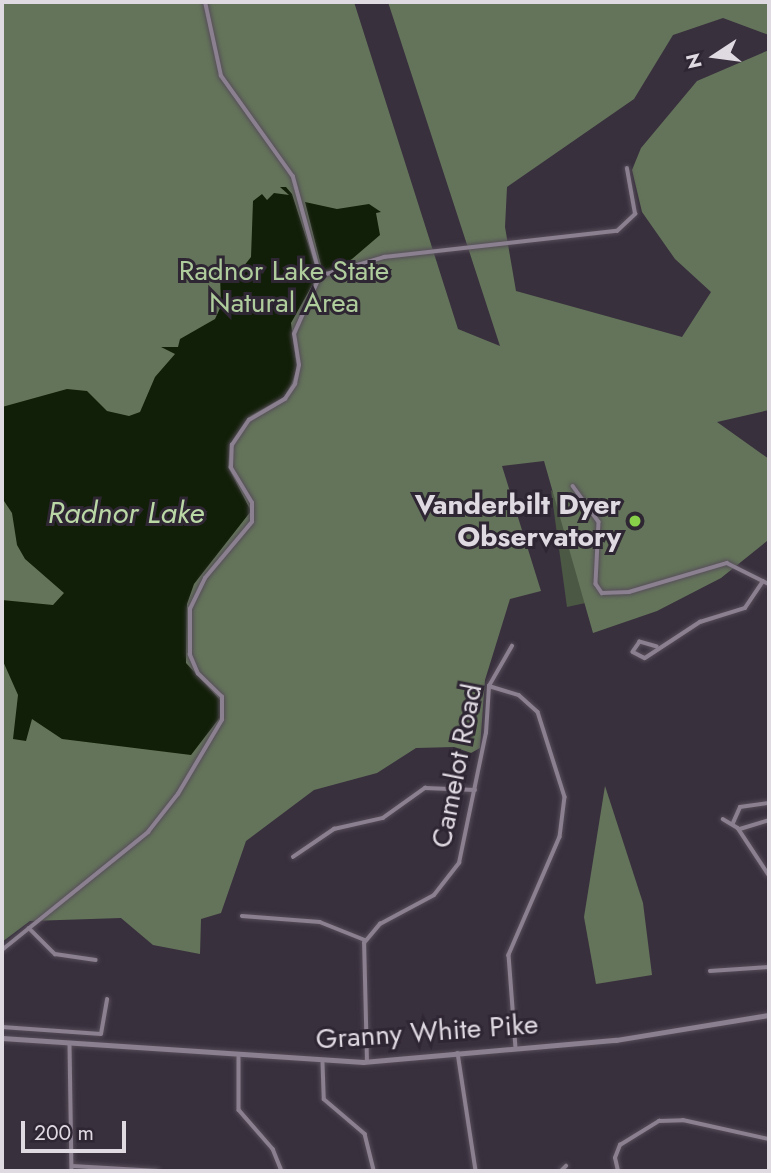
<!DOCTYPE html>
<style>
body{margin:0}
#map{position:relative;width:771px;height:1173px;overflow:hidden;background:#39303e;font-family:Jost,sans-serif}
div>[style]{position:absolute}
.green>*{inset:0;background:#4b5843}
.forest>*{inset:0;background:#64745a}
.water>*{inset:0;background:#121f08}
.roads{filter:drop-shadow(0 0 2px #564e59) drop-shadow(0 0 2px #564e59)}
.street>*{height:3.5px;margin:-1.75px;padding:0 1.75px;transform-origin:1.75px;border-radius:1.75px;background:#8b8090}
.secondary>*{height:4.5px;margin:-2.25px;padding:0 2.25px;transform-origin:2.25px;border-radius:2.25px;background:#8b8090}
.dots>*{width:19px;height:19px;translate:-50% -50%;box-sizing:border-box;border:4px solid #2f2633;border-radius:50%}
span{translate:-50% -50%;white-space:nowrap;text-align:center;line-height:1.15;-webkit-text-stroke:6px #2f2633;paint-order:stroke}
.park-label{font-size:28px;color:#afcc9c}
.poi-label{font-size:28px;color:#dfd9e2;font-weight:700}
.right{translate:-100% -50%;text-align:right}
.street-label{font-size:28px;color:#dfd9e2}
.water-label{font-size:30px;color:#bad7a6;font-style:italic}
.frame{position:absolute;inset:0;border:4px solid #dfd9e2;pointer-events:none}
.north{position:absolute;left:680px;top:21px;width:70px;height:70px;-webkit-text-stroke:5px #2f2633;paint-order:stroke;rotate:257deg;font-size:19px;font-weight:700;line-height:28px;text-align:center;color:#dfd9e2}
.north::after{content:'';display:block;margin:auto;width:24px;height:32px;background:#dfd9e2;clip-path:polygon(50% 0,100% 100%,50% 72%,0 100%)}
.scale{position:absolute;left:21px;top:1121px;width:105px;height:32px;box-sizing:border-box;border:4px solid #dfd9e2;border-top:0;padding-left:9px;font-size:21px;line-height:24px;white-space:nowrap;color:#dfd9e2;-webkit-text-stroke:5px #2f2633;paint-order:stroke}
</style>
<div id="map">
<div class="green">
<i style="clip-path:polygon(551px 490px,594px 539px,604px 599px,567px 607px)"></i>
</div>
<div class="forest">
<i style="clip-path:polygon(2px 2px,354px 2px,458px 329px,500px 346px,388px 2px,769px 2px,769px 35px,723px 18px,673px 35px,634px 99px,507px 187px,505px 227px,516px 291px,682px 337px,711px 292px,675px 259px,642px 212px,632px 170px,641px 148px,697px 81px,769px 50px,769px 410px,717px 422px,769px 459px,767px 541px,721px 578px,657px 611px,593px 633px,544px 461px,502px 466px,541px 591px,510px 599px,485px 680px,480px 748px,471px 753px,454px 747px,416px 748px,377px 773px,314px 790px,246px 841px,221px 913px,201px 919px,200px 954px,153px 945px,121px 918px,30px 921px,2px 942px)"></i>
<i style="clip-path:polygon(605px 786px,643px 903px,652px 975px,596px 984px,584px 917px)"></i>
</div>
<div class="water">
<i style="clip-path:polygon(280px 187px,286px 187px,292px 194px,318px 275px,291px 323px,297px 369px,291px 385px,284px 397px,250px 416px,230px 446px,228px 467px,251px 511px,194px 584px,187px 604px,186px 663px,220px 700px,221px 716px,191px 755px,62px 739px,32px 719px,26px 741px,13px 739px,18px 695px,2px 659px,2px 600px,53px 605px,64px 593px,25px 559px,17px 545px,12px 513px,2px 498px,2px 407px,67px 389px,87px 391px,107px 411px,129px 416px,140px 412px,155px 377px,175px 354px,161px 347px,178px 347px,180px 339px,215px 319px,221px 306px,220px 275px,235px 277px,251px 257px,253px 201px,262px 194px,267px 200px,274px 193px,289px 195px)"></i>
<i style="clip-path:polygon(305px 202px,337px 209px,369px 204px,381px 212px,376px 213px,380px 235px,352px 259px,329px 272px,322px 269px)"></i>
</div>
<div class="roads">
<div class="street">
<i style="left:320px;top:276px;width:67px;rotate:-16.5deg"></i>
<i style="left:384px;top:257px;width:234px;rotate:-6.4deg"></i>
<i style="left:617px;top:231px;width:25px;rotate:-43deg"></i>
<i style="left:635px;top:214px;width:46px;rotate:-100.1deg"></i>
<i style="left:573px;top:486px;width:44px;rotate:54.2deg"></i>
<i style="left:599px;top:522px;width:62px;rotate:92.8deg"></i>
<i style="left:596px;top:584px;width:11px;rotate:56deg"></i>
<i style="left:602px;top:593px;width:27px;rotate:-2deg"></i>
<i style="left:629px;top:592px;width:102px;rotate:-16.5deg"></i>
<i style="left:727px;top:563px;width:47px;rotate:26.6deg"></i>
<i style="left:657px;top:647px;width:18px;rotate:-164deg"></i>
<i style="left:640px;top:642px;width:12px;rotate:125deg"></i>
<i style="left:633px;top:652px;width:13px;rotate:27deg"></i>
<i style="left:645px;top:658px;width:66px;rotate:-33.2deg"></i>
<i style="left:700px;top:622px;width:47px;rotate:-17.3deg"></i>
<i style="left:745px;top:608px;width:32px;rotate:-56deg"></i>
<i style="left:489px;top:686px;width:31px;rotate:17deg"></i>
<i style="left:519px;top:695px;width:25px;rotate:42deg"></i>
<i style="left:538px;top:712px;width:89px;rotate:72.4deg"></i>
<i style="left:565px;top:797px;width:40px;rotate:97.1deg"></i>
<i style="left:560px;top:837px;width:129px;rotate:113.4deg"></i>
<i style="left:509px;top:955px;width:93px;rotate:85.7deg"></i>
<i style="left:723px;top:819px;width:17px;rotate:31deg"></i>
<i style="left:738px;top:828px;width:56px;rotate:56.6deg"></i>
<i style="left:733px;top:823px;width:17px;rotate:-66deg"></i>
<i style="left:740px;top:807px;width:29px;rotate:-8deg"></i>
<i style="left:740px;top:829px;width:30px;rotate:-17deg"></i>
<i style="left:293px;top:857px;width:50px;rotate:-34.3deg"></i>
<i style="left:334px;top:829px;width:50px;rotate:-12.7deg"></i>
<i style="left:383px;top:818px;width:52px;rotate:-35.5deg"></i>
<i style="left:425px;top:788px;width:50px;rotate:2.3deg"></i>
<i style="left:242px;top:916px;width:78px;rotate:4.4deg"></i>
<i style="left:320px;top:922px;width:48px;rotate:21.8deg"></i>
<i style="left:29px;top:928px;width:37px;rotate:45deg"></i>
<i style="left:55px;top:954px;width:41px;rotate:8.3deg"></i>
<i style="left:2px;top:950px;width:188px;rotate:-38.9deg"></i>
<i style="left:148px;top:832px;width:48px;rotate:-51.7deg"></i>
<i style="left:178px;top:794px;width:86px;rotate:-59.3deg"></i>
<i style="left:222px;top:720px;width:23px;rotate:-90deg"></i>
<i style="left:222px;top:697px;width:33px;rotate:-136deg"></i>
<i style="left:198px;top:674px;width:21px;rotate:-113deg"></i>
<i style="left:190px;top:655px;width:46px;rotate:-90deg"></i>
<i style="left:190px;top:609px;width:34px;rotate:-64deg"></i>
<i style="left:205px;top:578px;width:73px;rotate:-50deg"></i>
<i style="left:252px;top:522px;width:19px;rotate:-90deg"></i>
<i style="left:252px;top:503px;width:41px;rotate:-121deg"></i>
<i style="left:231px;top:468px;width:23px;rotate:-88deg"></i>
<i style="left:232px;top:445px;width:30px;rotate:-56deg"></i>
<i style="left:249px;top:420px;width:42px;rotate:-30.3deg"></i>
<i style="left:285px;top:399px;width:18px;rotate:-56deg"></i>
<i style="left:295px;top:384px;width:19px;rotate:-78deg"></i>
<i style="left:299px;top:365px;width:31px;rotate:-99deg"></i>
<i style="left:294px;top:334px;width:64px;rotate:-65.9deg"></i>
<i style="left:320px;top:276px;width:103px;rotate:-105.3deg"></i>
<i style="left:293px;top:177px;width:124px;rotate:-125.5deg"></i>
<i style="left:221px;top:76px;width:76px;rotate:-102.2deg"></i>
<i style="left:710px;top:971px;width:59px;rotate:-3.9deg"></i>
<i style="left:2px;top:1027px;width:99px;rotate:4deg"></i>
<i style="left:101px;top:1034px;width:35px;rotate:-80deg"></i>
<i style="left:70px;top:1045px;width:126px;rotate:89.1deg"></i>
<i style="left:458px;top:1053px;width:119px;rotate:81.3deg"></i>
<i style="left:239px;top:1057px;width:53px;rotate:90deg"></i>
<i style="left:239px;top:1110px;width:52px;rotate:48.9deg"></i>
<i style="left:273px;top:1149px;width:24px;rotate:68deg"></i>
<i style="left:367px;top:1062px;width:119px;rotate:-91.4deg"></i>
<i style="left:364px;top:943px;width:25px;rotate:-50deg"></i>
<i style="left:380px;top:924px;width:61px;rotate:-28.2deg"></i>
<i style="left:434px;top:895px;width:41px;rotate:-52deg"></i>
<i style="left:459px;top:863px;width:133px;rotate:-78.3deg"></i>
<i style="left:486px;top:733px;width:47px;rotate:-86.3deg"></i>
<i style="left:489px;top:686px;width:46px;rotate:-60.1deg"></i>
<i style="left:323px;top:1063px;width:36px;rotate:88deg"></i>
<i style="left:324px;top:1099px;width:54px;rotate:40.5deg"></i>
<i style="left:365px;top:1134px;width:38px;rotate:76deg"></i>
<i style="left:72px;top:1166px;width:86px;rotate:3.3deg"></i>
<i style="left:561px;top:1171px;width:7px;rotate:-45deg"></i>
<i style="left:618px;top:1171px;width:13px;rotate:-103deg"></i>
<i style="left:615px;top:1158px;width:14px;rotate:-69deg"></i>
<i style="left:620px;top:1145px;width:46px;rotate:-31.6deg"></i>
<i style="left:659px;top:1121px;width:24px;rotate:-2deg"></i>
<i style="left:683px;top:1120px;width:88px;rotate:12.5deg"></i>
</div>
<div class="secondary">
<i style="left:2px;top:1038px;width:362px;rotate:3.8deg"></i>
<i style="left:363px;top:1062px;width:254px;rotate:-5deg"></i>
<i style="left:616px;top:1040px;width:155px;rotate:-9.3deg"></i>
</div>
</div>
<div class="dots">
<i style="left:635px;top:521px;background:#88cf49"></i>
</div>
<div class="park-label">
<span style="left:284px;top:287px">Radnor Lake State<br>Natural Area</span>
</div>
<div class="poi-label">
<span class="right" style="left:621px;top:521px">Vanderbilt Dyer<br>Observatory</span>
</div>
<div class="street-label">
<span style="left:457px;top:766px;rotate:-79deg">Camelot Road</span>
<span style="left:427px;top:1032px;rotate:-4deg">Granny White Pike</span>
</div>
<div class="water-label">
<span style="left:126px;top:513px">Radnor Lake</span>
</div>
<div class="frame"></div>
<div class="north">N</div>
<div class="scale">200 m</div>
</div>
